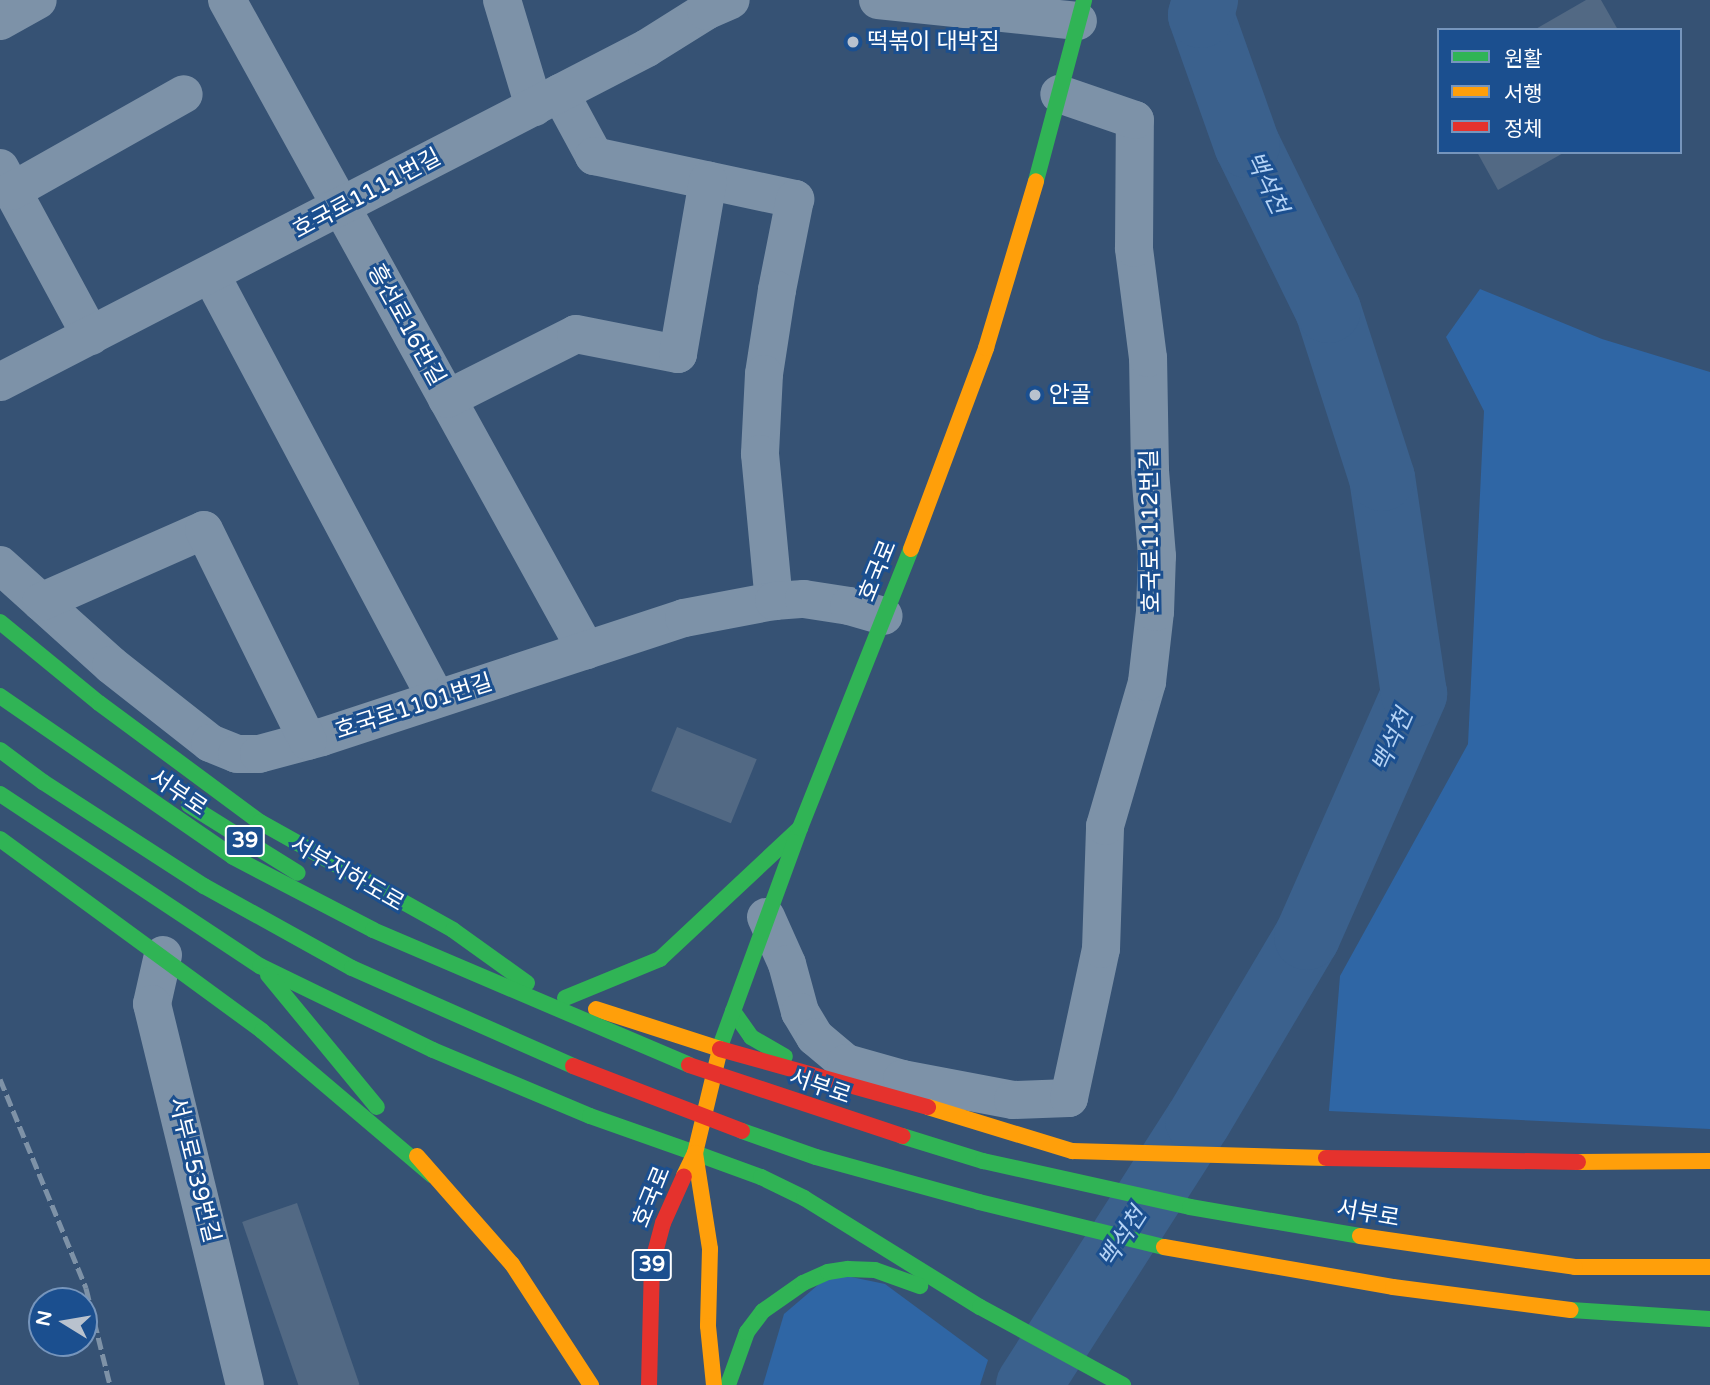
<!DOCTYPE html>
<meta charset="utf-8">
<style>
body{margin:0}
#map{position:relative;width:1710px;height:1385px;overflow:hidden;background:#365274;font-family:"Varela Round","Noto Sans KR",sans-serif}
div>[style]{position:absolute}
.green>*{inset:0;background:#2f66a5}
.river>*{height:66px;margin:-33px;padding:0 33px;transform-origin:33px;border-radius:33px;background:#3b618d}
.building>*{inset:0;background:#526984;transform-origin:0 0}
.street>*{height:38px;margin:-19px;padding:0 19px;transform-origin:19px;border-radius:19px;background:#7d92a8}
.fast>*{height:16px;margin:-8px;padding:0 8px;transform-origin:8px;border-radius:8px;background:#30b455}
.slow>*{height:16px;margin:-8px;padding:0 8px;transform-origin:8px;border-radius:8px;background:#ff9f0a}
.jam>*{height:16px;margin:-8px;padding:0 8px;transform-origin:8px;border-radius:8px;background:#e5322d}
.rail>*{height:5px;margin-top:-2.5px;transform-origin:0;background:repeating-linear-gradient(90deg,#7e92a7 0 12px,transparent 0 17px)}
.fast-bridge>*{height:16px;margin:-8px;padding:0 8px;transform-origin:8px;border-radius:8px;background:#30b455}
.slow-bridge>*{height:16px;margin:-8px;padding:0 8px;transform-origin:8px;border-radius:8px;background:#ff9f0a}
.jam-bridge>*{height:16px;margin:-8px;padding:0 8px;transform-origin:8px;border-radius:8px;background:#e5322d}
.dots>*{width:19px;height:19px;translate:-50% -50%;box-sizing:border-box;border:4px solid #1b4f8f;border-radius:50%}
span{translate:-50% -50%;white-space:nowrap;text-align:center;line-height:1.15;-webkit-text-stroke:6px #1b4f8f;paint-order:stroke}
.shield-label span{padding:2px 5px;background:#1b4f8f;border:2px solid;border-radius:5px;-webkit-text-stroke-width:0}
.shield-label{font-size:21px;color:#fff;font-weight:700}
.poi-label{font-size:23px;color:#fff}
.left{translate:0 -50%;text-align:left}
.street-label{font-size:23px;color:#fff}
.water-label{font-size:24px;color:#b5d3f5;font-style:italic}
.legend{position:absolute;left:1437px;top:28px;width:245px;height:126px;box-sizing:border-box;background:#1b4f8f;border:2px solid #7695bc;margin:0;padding:9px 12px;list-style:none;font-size:21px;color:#fff}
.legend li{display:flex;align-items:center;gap:14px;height:35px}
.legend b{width:35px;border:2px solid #7695bc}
.north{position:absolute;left:28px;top:1287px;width:70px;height:70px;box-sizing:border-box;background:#1b4f8f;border:2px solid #7695bc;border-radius:50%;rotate:281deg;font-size:19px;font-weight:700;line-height:28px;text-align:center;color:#fff}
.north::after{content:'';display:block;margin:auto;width:24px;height:32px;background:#b9c2ce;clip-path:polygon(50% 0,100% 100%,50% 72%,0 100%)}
</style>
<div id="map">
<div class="green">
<i style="clip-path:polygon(1480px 289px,1602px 339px,1710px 372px,1710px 1129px,1329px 1111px,1340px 976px,1468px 744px,1484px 411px,1446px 337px)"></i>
<i style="clip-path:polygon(832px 1273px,885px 1284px,988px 1360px,980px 1385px,763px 1385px,784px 1314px)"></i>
</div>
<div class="river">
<i style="left:1029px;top:1385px;width:313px;rotate:-57.4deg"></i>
<i style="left:1198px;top:1121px;width:214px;rotate:-59.4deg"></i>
<i style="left:1307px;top:937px;width:266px;rotate:-66.2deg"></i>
<i style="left:1414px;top:694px;width:218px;rotate:-98.4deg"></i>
<i style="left:1382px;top:478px;width:176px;rotate:-107.8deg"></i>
<i style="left:1328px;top:310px;width:184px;rotate:-116.1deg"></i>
<i style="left:1247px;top:145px;width:138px;rotate:-109.5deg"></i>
<i style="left:1201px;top:15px;width:16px;rotate:-75deg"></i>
</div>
<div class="building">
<i style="clip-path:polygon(1586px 0,1601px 0,1618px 30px,1534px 30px)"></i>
<i style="clip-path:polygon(1477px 152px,1565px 152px,1498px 190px)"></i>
<i style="left:677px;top:727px;width:86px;height:69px;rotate:22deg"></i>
<i style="left:297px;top:1203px;width:192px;height:58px;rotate:71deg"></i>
</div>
<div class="street">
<i style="left:227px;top:0;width:743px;rotate:61.09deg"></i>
<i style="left:502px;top:0;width:112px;rotate:73.3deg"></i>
<i style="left:878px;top:0;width:201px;rotate:6deg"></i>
<i style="left:0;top:21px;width:43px;rotate:-28.9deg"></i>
<i style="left:560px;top:93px;width:72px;rotate:61.6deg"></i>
<i style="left:594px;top:156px;width:206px;rotate:12.1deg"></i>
<i style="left:795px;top:199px;width:93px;rotate:101.2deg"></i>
<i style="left:777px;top:290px;width:85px;rotate:98.8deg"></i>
<i style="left:764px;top:374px;width:80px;rotate:92.9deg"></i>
<i style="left:760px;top:454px;width:148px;rotate:84.6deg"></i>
<i style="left:0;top:168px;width:191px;rotate:61.6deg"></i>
<i style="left:12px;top:191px;width:197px;rotate:-29.4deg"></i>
<i style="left:211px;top:275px;width:480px;rotate:62deg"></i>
<i style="left:0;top:382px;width:728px;rotate:-27.3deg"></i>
<i style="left:647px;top:48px;width:70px;rotate:-32.1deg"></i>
<i style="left:706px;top:11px;width:27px;rotate:-24deg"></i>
<i style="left:447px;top:399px;width:144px;rotate:-26.7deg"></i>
<i style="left:576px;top:334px;width:104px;rotate:11.1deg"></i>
<i style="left:678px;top:354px;width:176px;rotate:-80.2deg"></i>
<i style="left:0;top:565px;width:149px;rotate:42deg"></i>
<i style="left:111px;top:665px;width:126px;rotate:38.2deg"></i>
<i style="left:210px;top:743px;width:29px;rotate:22deg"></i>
<i style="left:237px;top:754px;width:22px"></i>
<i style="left:259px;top:754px;width:65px;rotate:-15.1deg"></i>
<i style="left:322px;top:737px;width:381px;rotate:-18.2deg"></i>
<i style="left:684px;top:618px;width:92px;rotate:-10.7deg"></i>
<i style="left:774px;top:601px;width:30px;rotate:-4deg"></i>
<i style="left:804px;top:599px;width:46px;rotate:8.8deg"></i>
<i style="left:849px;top:606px;width:36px;rotate:16deg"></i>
<i style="left:41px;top:602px;width:178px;rotate:-23.8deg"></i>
<i style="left:204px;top:530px;width:235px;rotate:63.8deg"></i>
<i style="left:766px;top:917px;width:51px;rotate:65.9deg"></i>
<i style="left:787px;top:964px;width:50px;rotate:74.8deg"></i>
<i style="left:800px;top:1012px;width:29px;rotate:59deg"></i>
<i style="left:815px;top:1037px;width:40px;rotate:40deg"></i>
<i style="left:846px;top:1063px;width:58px;rotate:15.9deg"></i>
<i style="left:902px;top:1079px;width:113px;rotate:10.7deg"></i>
<i style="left:1013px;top:1100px;width:56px;rotate:-2deg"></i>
<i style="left:1069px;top:1098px;width:152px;rotate:-77.9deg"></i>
<i style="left:1101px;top:949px;width:123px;rotate:-88.1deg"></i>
<i style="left:1105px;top:826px;width:150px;rotate:-73.7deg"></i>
<i style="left:1147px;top:682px;width:70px;rotate:-83.5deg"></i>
<i style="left:1155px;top:612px;width:56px;rotate:-88deg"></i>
<i style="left:1157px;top:556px;width:86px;rotate:-94.7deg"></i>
<i style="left:1150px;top:470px;width:112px;rotate:-91deg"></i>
<i style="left:1148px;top:358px;width:111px;rotate:-97.3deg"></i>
<i style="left:1134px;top:248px;width:128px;rotate:-89.6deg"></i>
<i style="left:1135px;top:120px;width:80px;rotate:-161.1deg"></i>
<i style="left:163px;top:955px;width:50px;rotate:102.7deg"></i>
<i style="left:152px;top:1004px;width:392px;rotate:76.3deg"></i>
</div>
<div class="fast">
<i style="left:1036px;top:181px;width:187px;rotate:-75.1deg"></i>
<i style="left:0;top:622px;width:128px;rotate:39.3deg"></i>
<i style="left:99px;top:703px;width:200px;rotate:36.5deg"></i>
<i style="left:260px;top:822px;width:221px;rotate:29.2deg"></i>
<i style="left:453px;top:930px;width:91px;rotate:35.6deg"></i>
<i style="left:0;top:794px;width:312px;rotate:33.5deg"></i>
<i style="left:260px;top:966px;width:192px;rotate:25.9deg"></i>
<i style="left:433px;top:1050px;width:170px;rotate:22.8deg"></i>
<i style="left:590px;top:1116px;width:111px;rotate:19.4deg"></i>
<i style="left:189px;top:805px;width:128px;rotate:32deg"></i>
<i style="left:0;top:839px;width:325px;rotate:36.2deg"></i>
<i style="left:262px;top:1031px;width:223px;rotate:40.3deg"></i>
<i style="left:268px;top:975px;width:171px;rotate:50.5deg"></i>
<i style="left:565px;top:998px;width:103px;rotate:-22.3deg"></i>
<i style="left:660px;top:959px;width:192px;rotate:-43.1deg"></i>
<i style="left:733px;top:1011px;width:32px;rotate:55deg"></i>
<i style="left:751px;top:1037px;width:39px;rotate:30deg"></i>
<i style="left:721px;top:1044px;width:230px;rotate:-69.9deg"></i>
<i style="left:800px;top:828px;width:300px;rotate:-68.3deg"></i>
<i style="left:695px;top:1153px;width:70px;rotate:20deg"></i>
<i style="left:761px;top:1177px;width:48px;rotate:26deg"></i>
<i style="left:804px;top:1198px;width:207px;rotate:31.8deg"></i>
<i style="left:980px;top:1307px;width:163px;rotate:28.6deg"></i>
<i style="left:1571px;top:1310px;width:139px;rotate:3.7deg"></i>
<i style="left:728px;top:1385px;width:56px;rotate:-70.3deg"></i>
<i style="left:747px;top:1332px;width:26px;rotate:-53deg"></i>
<i style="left:763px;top:1311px;width:49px;rotate:-35deg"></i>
<i style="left:803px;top:1283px;width:27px;rotate:-24deg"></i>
<i style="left:828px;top:1272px;width:20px;rotate:-9deg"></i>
<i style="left:848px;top:1269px;width:27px;rotate:2deg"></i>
<i style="left:875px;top:1270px;width:48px;rotate:19.6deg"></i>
</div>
<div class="slow">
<i style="left:911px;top:549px;width:215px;rotate:-69.5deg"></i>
<i style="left:986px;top:348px;width:174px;rotate:-73.3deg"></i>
<i style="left:596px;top:1009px;width:130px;rotate:17.9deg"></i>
<i style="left:720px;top:1049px;width:107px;rotate:103.5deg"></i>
<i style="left:695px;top:1153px;width:25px;rotate:116deg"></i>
<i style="left:928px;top:1107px;width:151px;rotate:17deg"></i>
<i style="left:1072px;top:1151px;width:254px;rotate:1.6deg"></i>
<i style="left:695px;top:1153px;width:97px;rotate:81.1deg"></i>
<i style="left:710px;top:1249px;width:77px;rotate:91.5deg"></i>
<i style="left:708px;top:1326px;width:59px;rotate:84.2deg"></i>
<i style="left:417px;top:1156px;width:144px;rotate:48.7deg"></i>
<i style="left:512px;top:1264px;width:145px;rotate:56.9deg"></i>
<i style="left:1578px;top:1162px;width:132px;rotate:-0.4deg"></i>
<i style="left:1575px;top:1267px;width:135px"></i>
</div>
<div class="jam">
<i style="left:720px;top:1049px;width:216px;rotate:15.6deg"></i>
<i style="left:1326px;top:1158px;width:252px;rotate:0.9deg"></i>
<i style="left:649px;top:1385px;width:121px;rotate:-88.6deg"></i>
<i style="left:652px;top:1264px;width:42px;rotate:-75deg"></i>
<i style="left:663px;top:1223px;width:51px;rotate:-65.9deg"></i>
</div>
<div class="rail">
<i style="left:0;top:1079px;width:226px;rotate:67.6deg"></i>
<i style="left:86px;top:1288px;width:100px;rotate:76.1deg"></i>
</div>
<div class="fast-bridge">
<i style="left:0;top:696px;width:283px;rotate:34.6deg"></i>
<i style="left:233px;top:857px;width:158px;rotate:27.5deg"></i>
<i style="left:373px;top:930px;width:344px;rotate:23.1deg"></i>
<i style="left:0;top:750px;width:54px;rotate:36.7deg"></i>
<i style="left:43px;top:782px;width:192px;rotate:32.9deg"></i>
<i style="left:204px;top:886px;width:169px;rotate:29deg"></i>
<i style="left:352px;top:968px;width:242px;rotate:23.9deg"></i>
<i style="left:742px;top:1131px;width:78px;rotate:19.4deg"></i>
<i style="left:816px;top:1157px;width:169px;rotate:15.4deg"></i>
<i style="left:979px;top:1202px;width:190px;rotate:13.7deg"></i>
<i style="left:902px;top:1136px;width:85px;rotate:17.2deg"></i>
<i style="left:983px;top:1161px;width:212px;rotate:12.5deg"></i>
<i style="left:1190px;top:1207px;width:172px;rotate:9.7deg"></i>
</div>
<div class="slow-bridge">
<i style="left:1360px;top:1236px;width:217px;rotate:8.2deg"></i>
<i style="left:1164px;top:1247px;width:232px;rotate:9.9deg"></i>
<i style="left:1393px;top:1287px;width:179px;rotate:7.4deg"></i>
</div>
<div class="jam-bridge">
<i style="left:689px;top:1065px;width:225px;rotate:18.4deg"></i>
<i style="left:573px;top:1066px;width:181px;rotate:21deg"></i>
</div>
<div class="dots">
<i style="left:853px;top:42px;background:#b9c2ce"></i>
<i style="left:1035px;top:395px;background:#b9c2ce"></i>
</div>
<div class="shield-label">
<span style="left:245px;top:841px">39</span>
<span style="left:652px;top:1265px">39</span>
</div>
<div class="poi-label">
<span class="left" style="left:867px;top:42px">떡볶이 대박집</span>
<span class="left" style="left:1049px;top:395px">안골</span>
</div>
<div class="street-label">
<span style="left:367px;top:194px;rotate:-28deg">호국로1111번길</span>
<span style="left:406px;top:325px;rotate:61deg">흥선로16번길</span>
<span style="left:1151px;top:531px;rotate:-91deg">호국로1112번길</span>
<span style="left:878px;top:571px;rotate:-68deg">호국로</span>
<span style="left:414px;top:707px;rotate:-18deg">호국로1101번길</span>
<span style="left:178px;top:793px;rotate:34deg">서부로</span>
<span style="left:347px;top:874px;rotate:30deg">서부지하도로</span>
<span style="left:820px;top:1087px;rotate:19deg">서부로</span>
<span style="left:194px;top:1170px;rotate:76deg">서부로539번길</span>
<span style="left:652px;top:1197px;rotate:-68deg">호국로</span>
<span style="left:1368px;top:1214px;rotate:10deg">서부로</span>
</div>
<div class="water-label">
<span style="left:1266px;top:183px;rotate:64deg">백석천</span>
<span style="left:1393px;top:741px;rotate:-66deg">백석천</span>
<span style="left:1123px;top:1238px;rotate:-57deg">백석천</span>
</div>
<ul class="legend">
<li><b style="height:9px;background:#30b455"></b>원활</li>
<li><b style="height:9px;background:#ff9f0a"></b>서행</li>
<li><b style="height:9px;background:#e5322d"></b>정체</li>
</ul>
<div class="north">N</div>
</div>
